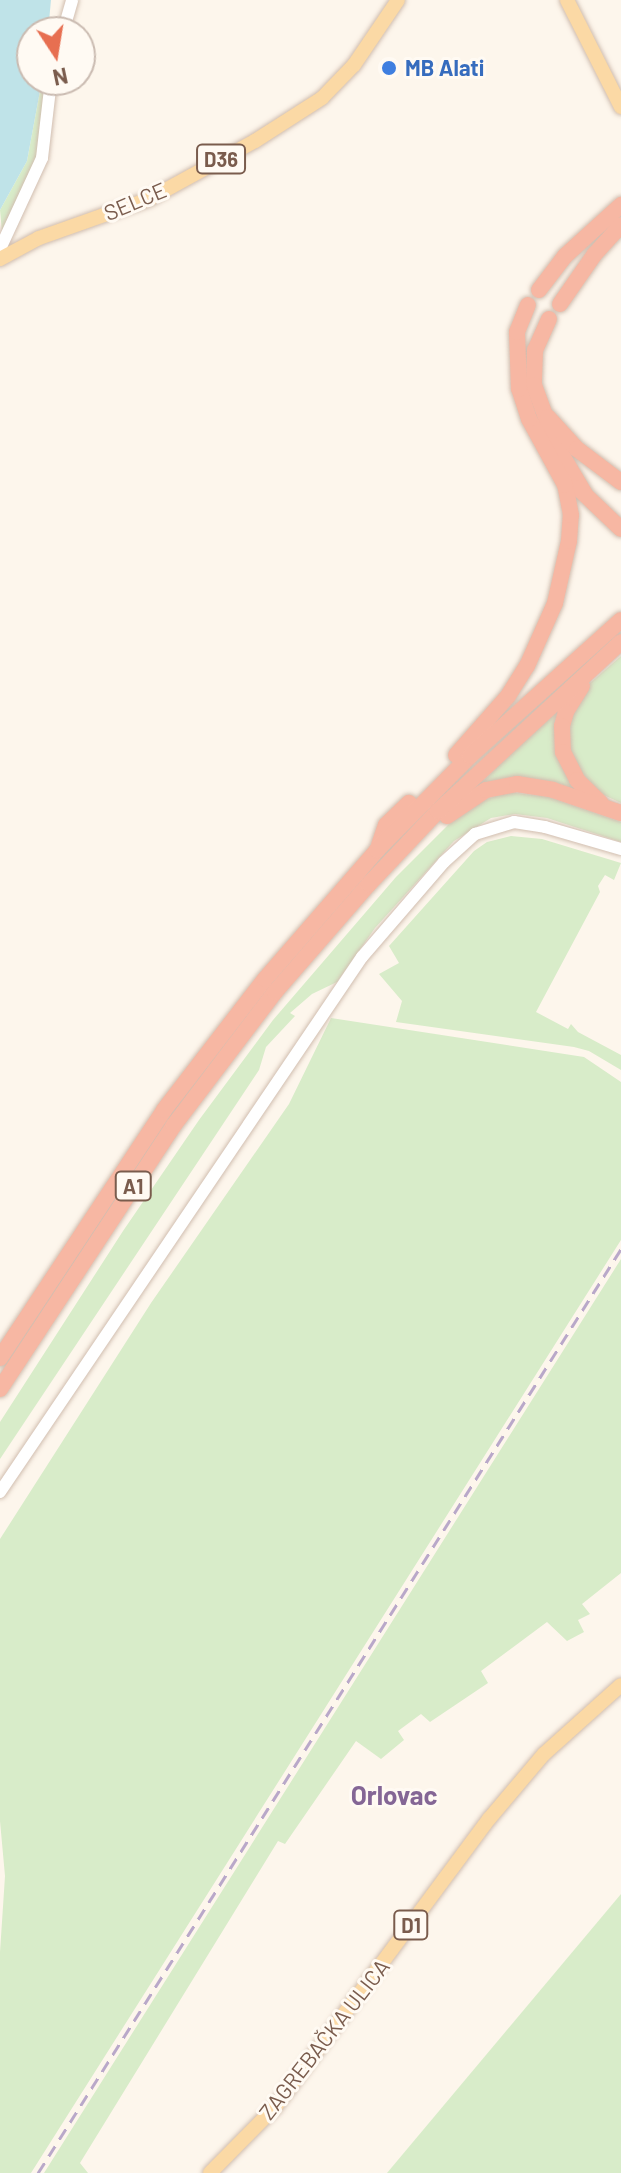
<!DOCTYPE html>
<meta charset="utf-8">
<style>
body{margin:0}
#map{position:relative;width:621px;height:2173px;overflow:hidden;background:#fdf6ec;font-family:Barlow,sans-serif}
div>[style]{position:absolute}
.green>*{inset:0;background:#d8ecc9}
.water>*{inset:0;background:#bfe3e8}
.roads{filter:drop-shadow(0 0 2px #d1beb0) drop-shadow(0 0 2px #d1beb0)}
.minor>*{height:12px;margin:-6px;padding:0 6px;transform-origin:6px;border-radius:6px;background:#fff}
.major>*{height:14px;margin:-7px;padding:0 7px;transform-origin:7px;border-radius:7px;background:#fbd9a5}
.highway>*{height:16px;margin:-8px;padding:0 8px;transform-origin:8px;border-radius:8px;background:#f7b7a3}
.rail>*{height:3px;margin-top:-1.5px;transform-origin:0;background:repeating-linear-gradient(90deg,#b9a8c9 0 12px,transparent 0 20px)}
.dots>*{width:22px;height:22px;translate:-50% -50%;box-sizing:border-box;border:4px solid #fffaf3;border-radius:50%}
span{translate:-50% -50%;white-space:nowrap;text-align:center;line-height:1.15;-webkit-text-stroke:6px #fffaf3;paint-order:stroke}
.shield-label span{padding:2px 6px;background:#fffaf3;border:2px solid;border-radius:6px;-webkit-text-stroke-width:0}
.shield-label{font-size:20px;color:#7a5c4d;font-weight:700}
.shop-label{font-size:22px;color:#366cbe;font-weight:700}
.left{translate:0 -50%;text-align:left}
.street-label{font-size:22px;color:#7a5c4d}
.quarter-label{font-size:26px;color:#846695;font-weight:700}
.north{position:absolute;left:16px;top:16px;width:80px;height:80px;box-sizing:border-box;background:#fffaf3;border:2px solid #cabbb1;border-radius:50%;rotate:168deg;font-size:22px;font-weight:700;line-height:32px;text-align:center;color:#7a5c4d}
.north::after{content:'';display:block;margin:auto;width:28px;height:36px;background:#e76f51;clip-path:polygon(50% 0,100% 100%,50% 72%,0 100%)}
</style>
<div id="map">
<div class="green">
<i style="clip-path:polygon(42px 80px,46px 80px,37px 158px,2px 232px,0 210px,27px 161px)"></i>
<i style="clip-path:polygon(621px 656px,621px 803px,593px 790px,571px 761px,566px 725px,589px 684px)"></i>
<i style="clip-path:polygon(566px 698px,559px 714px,575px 787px,572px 790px,512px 778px,480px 784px)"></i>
<i style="clip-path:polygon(509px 792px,549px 797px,621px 822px,621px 842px,547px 818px,515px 814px,491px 818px,454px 841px,375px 928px,337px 982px,312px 994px,290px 1013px,295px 1016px,266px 1047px,259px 1070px,0 1459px,0 1422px,123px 1231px,199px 1120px,273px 1020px,396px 877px,458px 815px,480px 801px)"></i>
<i style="clip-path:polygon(511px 836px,542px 839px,621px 863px,614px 880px,605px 875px,598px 886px,600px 892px,536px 1012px,568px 1029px,571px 1024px,578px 1032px,621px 1055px,621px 1070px,589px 1051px,574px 1047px,396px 1022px,402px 1001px,379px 974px,399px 963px,389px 946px,474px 851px,487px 842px)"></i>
<i style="clip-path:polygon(331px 1018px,584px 1057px,621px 1082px,621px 1240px,31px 2173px,0 2173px,0 1952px,5px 1876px,0 1821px,0 1539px,151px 1303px,289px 1104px)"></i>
<i style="clip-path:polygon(621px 1259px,621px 1573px,582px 1604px,590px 1614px,578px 1620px,584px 1632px,567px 1641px,547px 1622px,481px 1671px,488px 1683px,430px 1722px,421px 1714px,398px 1731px,404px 1740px,381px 1759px,356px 1741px,285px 1844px,278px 1841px,80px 2163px,88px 2173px,44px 2173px)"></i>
<i style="clip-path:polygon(621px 1894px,621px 2173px,387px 2173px)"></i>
</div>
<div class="water">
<i style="clip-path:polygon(0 0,51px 0,48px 32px,32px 32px,32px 80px,42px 80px,27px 161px,0 210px)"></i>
</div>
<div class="roads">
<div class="minor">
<i style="left:63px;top:32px;width:33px;rotate:-74deg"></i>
<i style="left:0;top:249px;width:100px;rotate:-65.2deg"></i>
<i style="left:42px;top:158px;width:79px;rotate:-83.4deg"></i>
<i style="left:0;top:1492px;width:646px;rotate:-55.92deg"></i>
<i style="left:362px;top:957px;width:125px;rotate:-49.2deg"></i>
<i style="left:444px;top:862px;width:42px;rotate:-42.1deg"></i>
<i style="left:475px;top:834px;width:41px;rotate:-17.1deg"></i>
<i style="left:514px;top:822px;width:31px;rotate:9deg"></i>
<i style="left:545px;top:827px;width:79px;rotate:16.1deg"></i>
</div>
<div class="major">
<i style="left:567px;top:0;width:120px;rotate:63.2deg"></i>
<i style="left:0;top:259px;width:44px;rotate:-28.3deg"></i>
<i style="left:39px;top:238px;width:117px;rotate:-19.5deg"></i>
<i style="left:149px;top:199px;width:121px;rotate:-28.7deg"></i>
<i style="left:255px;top:141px;width:80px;rotate:-32.7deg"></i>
<i style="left:322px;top:98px;width:46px;rotate:-45.9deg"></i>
<i style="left:354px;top:65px;width:78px;rotate:-55.9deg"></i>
<i style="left:210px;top:2173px;width:93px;rotate:-45.4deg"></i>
<i style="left:275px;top:2107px;width:359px;rotate:-53.4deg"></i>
<i style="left:489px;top:1819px;width:85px;rotate:-49.8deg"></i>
<i style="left:544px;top:1754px;width:103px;rotate:-41.9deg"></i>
</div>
<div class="highway">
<i style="left:539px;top:290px;width:43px;rotate:-52.6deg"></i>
<i style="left:565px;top:256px;width:76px;rotate:-42.3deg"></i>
<i style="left:560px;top:304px;width:60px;rotate:-55.2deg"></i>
<i style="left:594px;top:255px;width:40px;rotate:-48deg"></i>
<i style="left:549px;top:319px;width:34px;rotate:114deg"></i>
<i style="left:535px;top:350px;width:35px;rotate:92deg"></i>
<i style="left:534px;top:385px;width:64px;rotate:69.9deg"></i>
<i style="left:556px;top:445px;width:57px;rotate:59.4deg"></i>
<i style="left:548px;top:417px;width:43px;rotate:47.8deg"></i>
<i style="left:577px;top:449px;width:55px;rotate:36.9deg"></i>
<i style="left:578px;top:488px;width:59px;rotate:43.6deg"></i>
<i style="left:582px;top:686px;width:31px;rotate:122deg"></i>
<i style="left:566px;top:712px;width:15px;rotate:106deg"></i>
<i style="left:562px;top:726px;width:26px;rotate:88deg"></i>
<i style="left:563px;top:752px;width:31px;rotate:63deg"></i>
<i style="left:577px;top:780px;width:33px;rotate:44deg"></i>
<i style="left:456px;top:755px;width:79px;rotate:-48.6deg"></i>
<i style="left:508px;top:696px;width:36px;rotate:-58deg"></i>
<i style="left:527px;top:666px;width:69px;rotate:-66deg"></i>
<i style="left:555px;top:603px;width:64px;rotate:-77.3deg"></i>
<i style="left:569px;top:541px;width:26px;rotate:-86deg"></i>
<i style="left:571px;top:515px;width:31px;rotate:-101deg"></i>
<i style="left:565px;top:485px;width:75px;rotate:-118.6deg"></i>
<i style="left:529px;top:419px;width:32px;rotate:-108deg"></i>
<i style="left:519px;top:389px;width:57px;rotate:-92deg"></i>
<i style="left:517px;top:332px;width:29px;rotate:-68deg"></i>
<i style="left:447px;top:816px;width:47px;rotate:-33.7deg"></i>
<i style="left:486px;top:790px;width:32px;rotate:-11deg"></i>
<i style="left:517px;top:784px;width:36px;rotate:9deg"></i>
<i style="left:553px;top:790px;width:72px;rotate:18.7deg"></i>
<i style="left:379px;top:845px;width:21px;rotate:-71deg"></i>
<i style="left:386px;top:825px;width:32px;rotate:-44deg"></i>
<i style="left:0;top:1358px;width:297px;rotate:-56.5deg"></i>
<i style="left:164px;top:1110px;width:165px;rotate:-52.4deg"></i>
<i style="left:265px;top:979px;width:171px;rotate:-49deg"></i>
<i style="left:377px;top:850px;width:132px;rotate:-45.3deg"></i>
<i style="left:470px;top:756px;width:203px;rotate:-42deg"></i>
<i style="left:0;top:1389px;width:316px;rotate:-56.6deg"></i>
<i style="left:174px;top:1125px;width:167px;rotate:-52.8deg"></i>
<i style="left:275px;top:992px;width:143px;rotate:-49deg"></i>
<i style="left:369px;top:884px;width:100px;rotate:-46.6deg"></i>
<i style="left:438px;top:811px;width:249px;rotate:-42.7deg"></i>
</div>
</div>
<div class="rail">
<i style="left:38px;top:2173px;width:1093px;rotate:-57.75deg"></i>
</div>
<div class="dots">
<i style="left:389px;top:68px;background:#3f7fe0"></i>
</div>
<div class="shield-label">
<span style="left:221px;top:159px">D36</span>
<span style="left:133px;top:1186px">A1</span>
<span style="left:411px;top:1925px">D1</span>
</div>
<div class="shop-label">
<span class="left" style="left:405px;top:68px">MB Alati</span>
</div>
<div class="street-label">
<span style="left:135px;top:201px;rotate:-23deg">SELCE</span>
<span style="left:324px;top:2039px;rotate:-52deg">ZAGREBAČKA ULICA</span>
</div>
<div class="quarter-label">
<span style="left:394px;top:1795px">Orlovac</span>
</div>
<div class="north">N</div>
</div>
